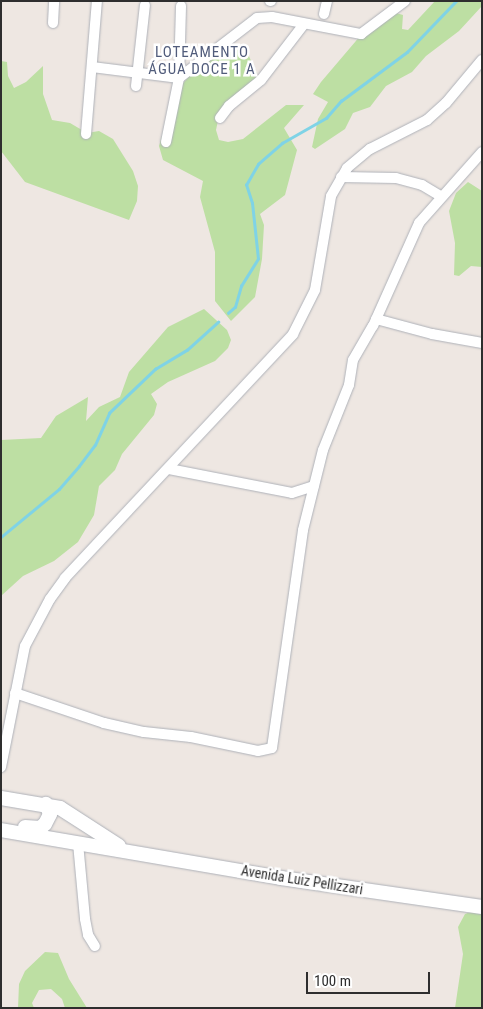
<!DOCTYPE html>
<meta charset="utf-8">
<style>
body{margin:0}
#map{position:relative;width:483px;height:1009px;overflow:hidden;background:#eee7e2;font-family:"Roboto Condensed",sans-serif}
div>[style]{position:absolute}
.green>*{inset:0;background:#bddfa3}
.stream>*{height:2.5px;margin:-1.25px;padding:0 1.25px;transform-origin:1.25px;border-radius:1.25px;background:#7fd3e6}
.roads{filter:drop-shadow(0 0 1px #aeb1b8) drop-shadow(0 0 1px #aeb1b8)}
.street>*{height:10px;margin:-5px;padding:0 5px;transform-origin:5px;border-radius:5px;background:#fff}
.secondary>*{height:14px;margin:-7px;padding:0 7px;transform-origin:7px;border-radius:7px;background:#fff}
span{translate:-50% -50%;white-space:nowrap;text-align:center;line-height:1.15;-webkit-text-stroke:5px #fff;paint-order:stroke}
.street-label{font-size:14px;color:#2e2e2e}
.neighbourhood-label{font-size:15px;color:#515c7b;letter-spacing:1px}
.frame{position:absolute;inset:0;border:2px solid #2e2e2e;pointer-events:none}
.scale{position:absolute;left:306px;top:972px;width:124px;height:22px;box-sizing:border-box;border:2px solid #2e2e2e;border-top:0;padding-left:6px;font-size:15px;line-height:18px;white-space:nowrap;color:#2e2e2e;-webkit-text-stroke:4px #fff;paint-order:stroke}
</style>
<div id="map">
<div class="green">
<i style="clip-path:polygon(435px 1px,482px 1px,482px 6px,459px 31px,426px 56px,412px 72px,386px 86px,370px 107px,353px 113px,345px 129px,315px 149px,312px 147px,318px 119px,328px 102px,313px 94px,321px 82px,361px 35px,396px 13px,403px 15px,402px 29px,408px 30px)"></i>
<i style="clip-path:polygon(238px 46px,248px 54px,257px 74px,253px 84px,220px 111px,216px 130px,219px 140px,228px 142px,243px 139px,286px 105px,304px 105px,284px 128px,297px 150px,285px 195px,260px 214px,264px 225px,262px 259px,255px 297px,231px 321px,215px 301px,215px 252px,200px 197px,203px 181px,163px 160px,159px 146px,172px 102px,184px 82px,196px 69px,220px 52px,234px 52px)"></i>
<i style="clip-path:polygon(1px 61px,7px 62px,8px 76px,14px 88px,26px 82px,43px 66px,43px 94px,52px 120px,70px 123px,87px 133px,99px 131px,113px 139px,133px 171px,138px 186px,137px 201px,129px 220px,25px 182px,1px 151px)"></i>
<i style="clip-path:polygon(468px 182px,482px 191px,482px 267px,471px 266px,459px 276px,454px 275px,455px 243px,449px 211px,456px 193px)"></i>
<i style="clip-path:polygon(204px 309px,227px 330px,231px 340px,228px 348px,215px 361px,168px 382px,151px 394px,157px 404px,154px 415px,122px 454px,115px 470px,99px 486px,94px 515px,78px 542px,54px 561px,23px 576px,1px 596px,1px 440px,41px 438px,56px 416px,88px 397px,86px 421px,99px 407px,120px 397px,129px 372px,168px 327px)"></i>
<i style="clip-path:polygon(478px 909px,482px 909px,482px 1008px,455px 1008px,463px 954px,458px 927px,465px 914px)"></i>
<i style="clip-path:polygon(45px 952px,58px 953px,69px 979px,87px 1008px,65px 1008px,62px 999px,51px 989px,39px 990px,32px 1003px,34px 1008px,18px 1008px,19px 984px,25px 971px)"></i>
</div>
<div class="stream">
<i style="left:228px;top:313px;width:9px;rotate:-41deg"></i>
<i style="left:235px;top:307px;width:22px;rotate:-74deg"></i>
<i style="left:241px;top:286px;width:32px;rotate:-58deg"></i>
<i style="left:258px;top:259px;width:56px;rotate:-96.1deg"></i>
<i style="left:252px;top:203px;width:19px;rotate:-108deg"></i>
<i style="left:246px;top:185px;width:24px;rotate:-60deg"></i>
<i style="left:258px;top:164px;width:32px;rotate:-41deg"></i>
<i style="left:282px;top:143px;width:51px;rotate:-29.6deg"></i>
<i style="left:326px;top:118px;width:23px;rotate:-49deg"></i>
<i style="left:341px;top:101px;width:82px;rotate:-36.6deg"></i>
<i style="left:407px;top:52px;width:71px;rotate:-46.1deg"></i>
<i style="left:1px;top:537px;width:75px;rotate:-39.6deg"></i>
<i style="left:59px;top:489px;width:30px;rotate:-49deg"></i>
<i style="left:79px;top:466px;width:26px;rotate:-53deg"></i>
<i style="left:95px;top:445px;width:35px;rotate:-66deg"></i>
<i style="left:109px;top:413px;width:64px;rotate:-43.7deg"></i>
<i style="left:155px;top:369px;width:37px;rotate:-31deg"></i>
<i style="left:187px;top:350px;width:42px;rotate:-42.1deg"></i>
</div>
<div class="roads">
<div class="street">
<i style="left:270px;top:1px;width:1px"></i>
<i style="left:324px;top:14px;width:13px;rotate:-77deg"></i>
<i style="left:53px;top:23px;width:22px;rotate:-87deg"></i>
<i style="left:92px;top:67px;width:88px;rotate:7.2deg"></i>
<i style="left:179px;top:78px;width:72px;rotate:-88.4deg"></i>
<i style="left:136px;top:86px;width:81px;rotate:-83.7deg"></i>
<i style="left:220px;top:118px;width:15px;rotate:-53deg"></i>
<i style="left:229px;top:106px;width:41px;rotate:-39.1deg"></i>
<i style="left:261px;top:80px;width:71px;rotate:-52.5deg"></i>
<i style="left:86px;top:134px;width:133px;rotate:-85.3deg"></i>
<i style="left:166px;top:142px;width:65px;rotate:-78.5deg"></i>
<i style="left:179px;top:78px;width:98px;rotate:-37.6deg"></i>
<i style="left:257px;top:18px;width:15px;rotate:-4deg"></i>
<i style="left:272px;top:17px;width:91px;rotate:10.8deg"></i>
<i style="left:361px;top:34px;width:55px;rotate:-36.9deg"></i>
<i style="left:341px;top:177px;width:55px;rotate:1deg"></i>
<i style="left:396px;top:178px;width:27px;rotate:15deg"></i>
<i style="left:422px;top:185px;width:21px;rotate:31deg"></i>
<i style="left:376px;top:319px;width:58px;rotate:15deg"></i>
<i style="left:432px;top:334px;width:51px;rotate:10.2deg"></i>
<i style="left:169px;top:469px;width:125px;rotate:11deg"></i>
<i style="left:292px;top:493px;width:23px;rotate:-18deg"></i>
<i style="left:15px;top:693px;width:94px;rotate:18.6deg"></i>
<i style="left:104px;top:723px;width:41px;rotate:12.7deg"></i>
<i style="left:144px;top:732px;width:47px;rotate:6.1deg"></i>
<i style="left:191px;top:737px;width:68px;rotate:11.8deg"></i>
<i style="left:258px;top:751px;width:14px;rotate:-12deg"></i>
<i style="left:272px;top:748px;width:220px;rotate:-81.9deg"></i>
<i style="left:303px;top:530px;width:82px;rotate:-76deg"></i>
<i style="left:323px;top:450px;width:70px;rotate:-68.2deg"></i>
<i style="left:349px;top:385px;width:25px;rotate:-81deg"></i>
<i style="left:353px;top:360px;width:39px;rotate:-60deg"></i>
<i style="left:373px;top:326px;width:113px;rotate:-65.9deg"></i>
<i style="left:419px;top:223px;width:95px;rotate:-48.4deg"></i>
<i style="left:1px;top:767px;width:123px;rotate:-78.8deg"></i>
<i style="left:25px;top:646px;width:53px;rotate:-62deg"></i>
<i style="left:50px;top:599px;width:26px;rotate:-54deg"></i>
<i style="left:65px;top:578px;width:334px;rotate:-46.9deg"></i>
<i style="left:293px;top:334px;width:49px;rotate:-63.4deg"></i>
<i style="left:315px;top:290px;width:95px;rotate:-80.3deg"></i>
<i style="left:331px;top:196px;width:32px;rotate:-60deg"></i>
<i style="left:347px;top:168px;width:30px;rotate:-40deg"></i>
<i style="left:370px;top:149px;width:64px;rotate:-27deg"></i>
<i style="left:427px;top:120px;width:25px;rotate:-42deg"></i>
<i style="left:446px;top:103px;width:56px;rotate:-50.1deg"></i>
<i style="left:78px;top:843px;width:76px;rotate:84.7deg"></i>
<i style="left:85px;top:919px;width:16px;rotate:79deg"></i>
<i style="left:88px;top:935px;width:13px;rotate:58deg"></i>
</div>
<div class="secondary">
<i style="left:1px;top:798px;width:60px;rotate:9.6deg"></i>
<i style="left:60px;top:808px;width:70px;rotate:32.8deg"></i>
<i style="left:25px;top:827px;width:15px;rotate:4deg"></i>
<i style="left:40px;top:828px;width:6px;rotate:-39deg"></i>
<i style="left:45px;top:824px;width:11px;rotate:-63deg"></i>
<i style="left:50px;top:814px;width:11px;rotate:-112deg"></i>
<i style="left:1px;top:830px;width:284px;rotate:9.7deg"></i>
<i style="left:281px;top:878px;width:203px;rotate:8.2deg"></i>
</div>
</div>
<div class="street-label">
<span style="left:302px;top:880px;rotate:9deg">Avenida Luiz Pellizzari</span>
</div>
<div class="neighbourhood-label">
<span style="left:202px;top:61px">LOTEAMENTO<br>ÁGUA DOCE 1 A</span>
</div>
<div class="frame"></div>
<div class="scale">100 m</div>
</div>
